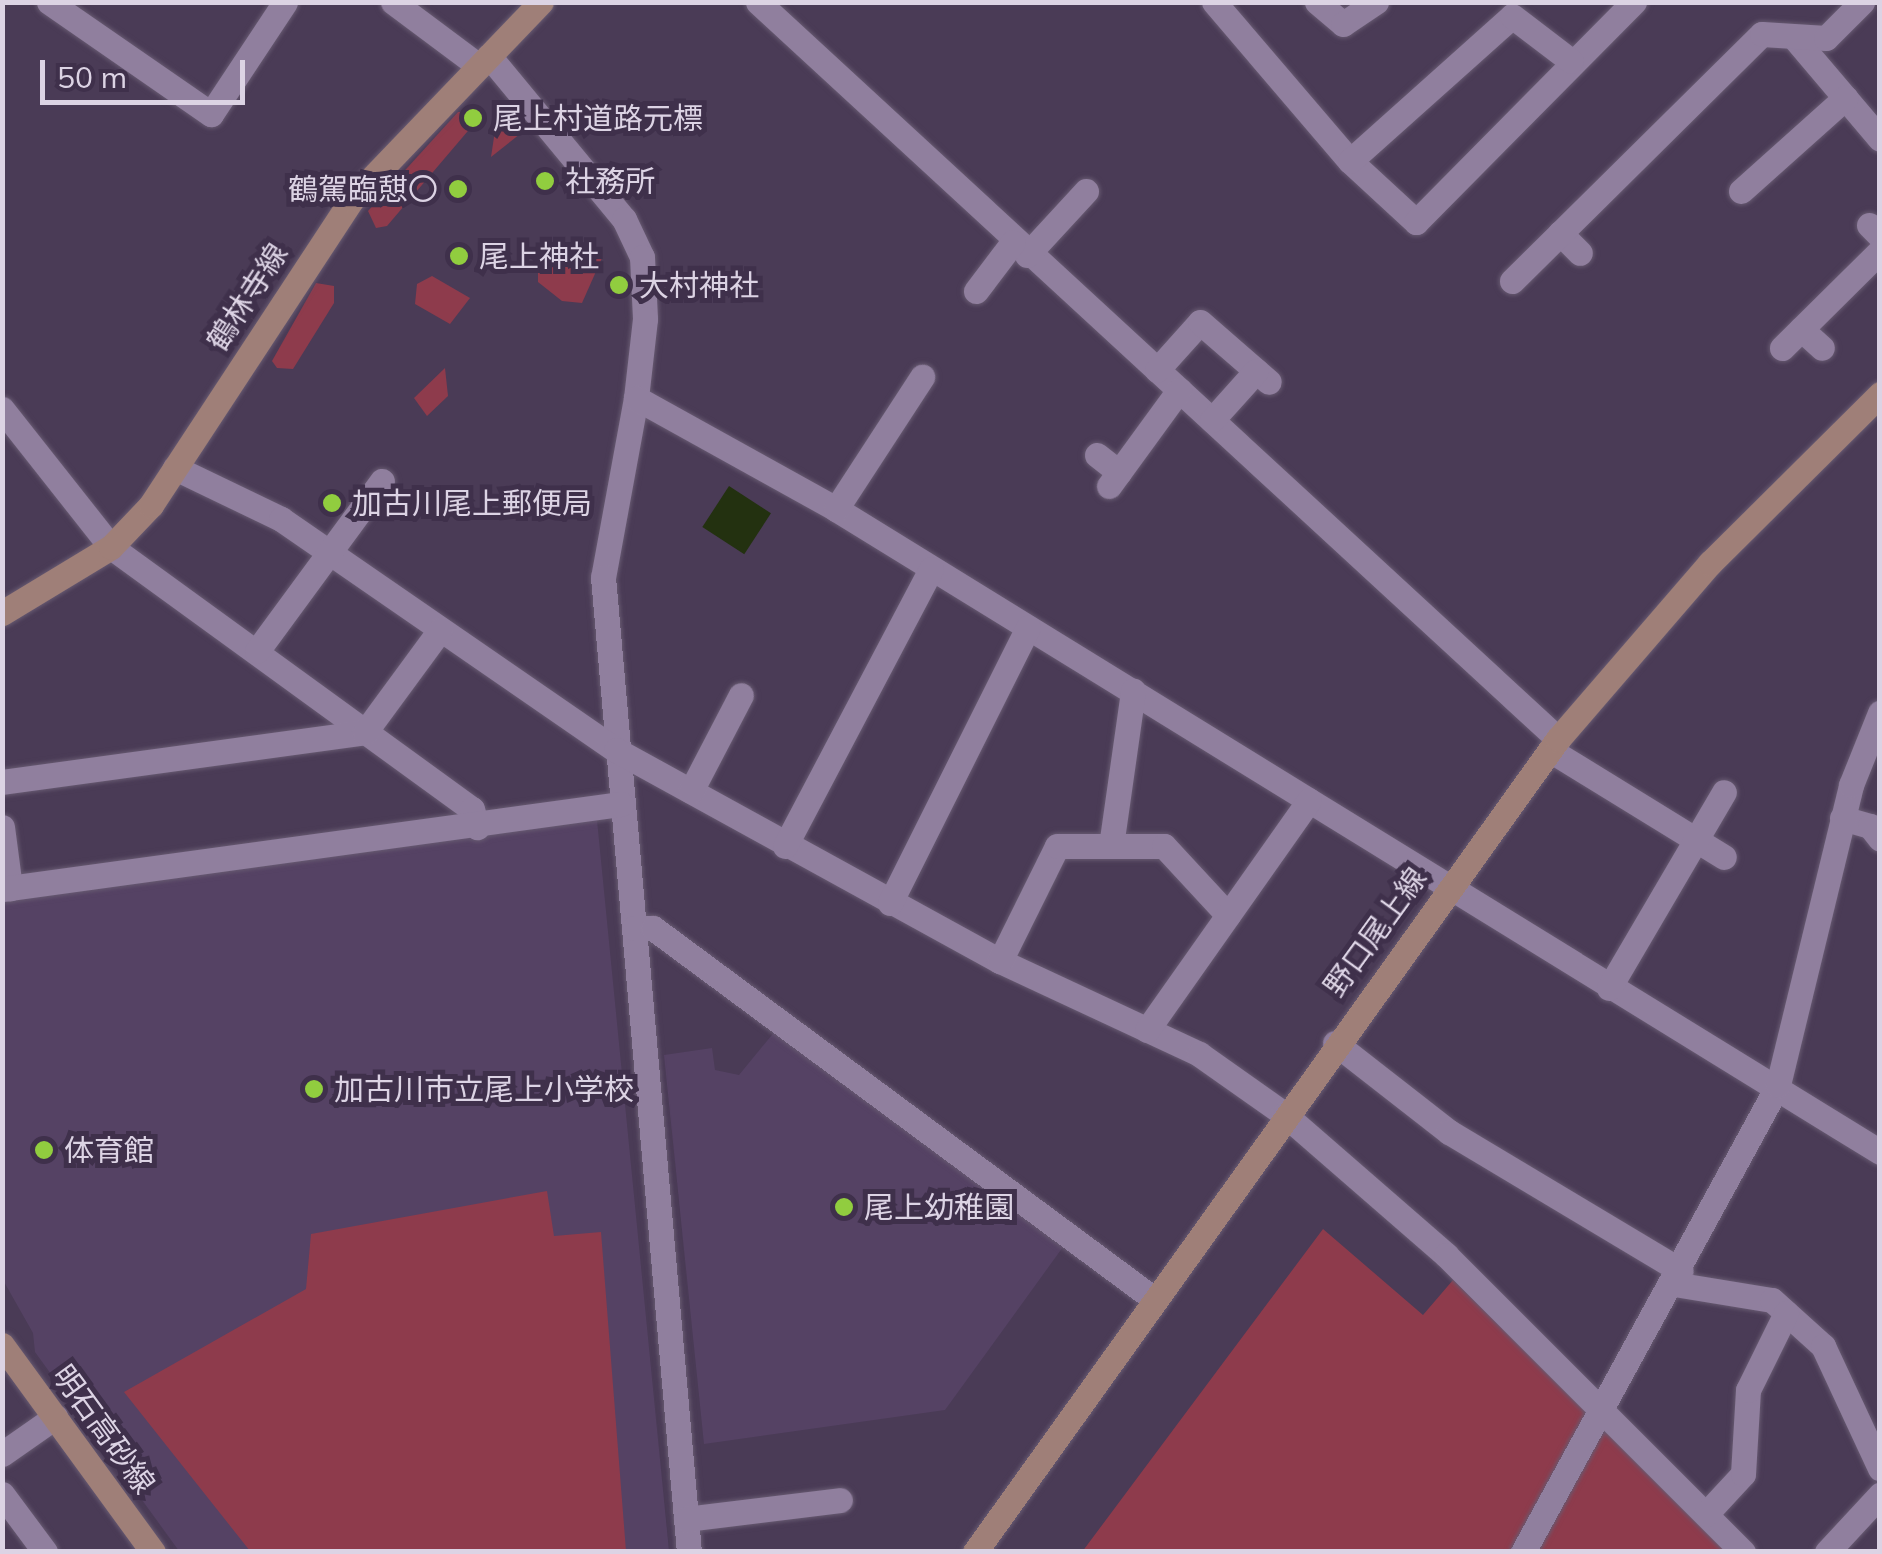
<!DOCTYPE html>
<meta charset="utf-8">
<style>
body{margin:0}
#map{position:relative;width:1882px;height:1554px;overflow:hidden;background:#4a3b56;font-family:Mulish,"Noto Sans JP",sans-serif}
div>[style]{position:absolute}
.built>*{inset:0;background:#554264}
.green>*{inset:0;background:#8e3b4c}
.water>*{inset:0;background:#233110;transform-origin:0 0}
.roads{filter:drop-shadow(0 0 2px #675a71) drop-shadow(0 0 2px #675a71)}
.minor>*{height:25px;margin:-12.5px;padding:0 12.5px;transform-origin:12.5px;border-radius:12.5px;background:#907f9e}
.secondary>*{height:25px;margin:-12.5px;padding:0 12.5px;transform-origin:12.5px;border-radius:12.5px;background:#9f7f78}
.dots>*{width:28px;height:28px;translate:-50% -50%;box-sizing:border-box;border:5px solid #3f304b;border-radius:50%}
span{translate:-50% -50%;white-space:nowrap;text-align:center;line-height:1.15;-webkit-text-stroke:10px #3f304b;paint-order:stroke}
.poi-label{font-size:30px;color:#dcd3e4}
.left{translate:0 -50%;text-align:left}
.right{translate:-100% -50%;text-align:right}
.street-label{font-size:30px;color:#dcd3e4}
.frame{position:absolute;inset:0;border:5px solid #dcd3e4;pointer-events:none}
.scale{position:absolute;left:40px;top:60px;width:205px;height:45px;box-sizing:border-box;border:5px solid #dcd3e4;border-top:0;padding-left:12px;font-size:30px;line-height:35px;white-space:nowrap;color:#dcd3e4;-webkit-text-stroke:8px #3f304b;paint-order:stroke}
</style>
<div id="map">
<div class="built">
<i style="clip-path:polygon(597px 820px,669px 1551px,179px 1551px,35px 1352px,33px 1333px,3px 1280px,2px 897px)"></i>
<i style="clip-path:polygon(776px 1030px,1063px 1247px,945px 1410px,704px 1444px,664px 1055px,712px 1048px,715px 1070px,739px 1075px)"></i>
</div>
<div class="green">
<i style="clip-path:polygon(458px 112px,470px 112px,473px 125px,387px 226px,376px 228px,368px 211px)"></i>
<i style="clip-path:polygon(507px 114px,520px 134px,491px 157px,496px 124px)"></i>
<i style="clip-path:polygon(554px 245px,602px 258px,582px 303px,562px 301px,538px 282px,538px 260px)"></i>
<i style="clip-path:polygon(432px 276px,470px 298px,450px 324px,415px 304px,417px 284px)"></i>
<i style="clip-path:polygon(316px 283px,334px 286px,334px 303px,293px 369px,277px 368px,272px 361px)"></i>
<i style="clip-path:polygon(445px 368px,448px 396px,427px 416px,414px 398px)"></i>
<i style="clip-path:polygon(547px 1191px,554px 1236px,601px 1232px,626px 1551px,250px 1551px,124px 1392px,306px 1289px,311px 1234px)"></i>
<i style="clip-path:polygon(1323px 1229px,1423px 1315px,1453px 1280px,1590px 1414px,1511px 1551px,1082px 1552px)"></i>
<i style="clip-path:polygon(1606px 1428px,1734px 1552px,1534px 1552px)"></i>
</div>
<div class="water">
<i style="left:729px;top:486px;width:50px;height:49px;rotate:33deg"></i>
</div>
<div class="roads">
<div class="minor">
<i style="left:49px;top:2px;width:197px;rotate:34.7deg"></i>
<i style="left:211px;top:114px;width:134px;rotate:-56.5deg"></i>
<i style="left:393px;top:2px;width:107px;rotate:36.7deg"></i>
<i style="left:758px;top:2px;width:1088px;rotate:42.65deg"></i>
<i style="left:1214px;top:2px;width:209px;rotate:49.5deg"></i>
<i style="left:1350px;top:161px;width:90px;rotate:42.7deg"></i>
<i style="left:1416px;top:222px;width:310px;rotate:-45.3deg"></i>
<i style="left:1317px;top:2px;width:34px;rotate:40deg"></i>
<i style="left:1343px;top:24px;width:40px;rotate:-34deg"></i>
<i style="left:1797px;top:41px;width:128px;rotate:49.7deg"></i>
<i style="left:489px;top:56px;width:212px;rotate:50.4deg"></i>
<i style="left:624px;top:219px;width:42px;rotate:64.7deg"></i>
<i style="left:642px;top:257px;width:62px;rotate:87.2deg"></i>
<i style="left:645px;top:319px;width:80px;rotate:96.5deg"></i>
<i style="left:636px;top:398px;width:182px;rotate:100.4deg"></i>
<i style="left:603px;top:577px;width:979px;rotate:84.96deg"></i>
<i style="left:1350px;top:161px;width:217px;rotate:-41.8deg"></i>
<i style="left:1512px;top:16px;width:74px;rotate:37.3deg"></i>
<i style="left:1741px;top:191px;width:140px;rotate:-41.8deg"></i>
<i style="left:1869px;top:225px;width:16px;rotate:45deg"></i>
<i style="left:1560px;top:233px;width:28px;rotate:45deg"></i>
<i style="left:1027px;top:255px;width:87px;rotate:-47.3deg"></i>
<i style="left:1512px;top:281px;width:351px;rotate:-44.7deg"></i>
<i style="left:1762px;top:34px;width:64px;rotate:3.6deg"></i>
<i style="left:1826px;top:38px;width:51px;rotate:-45deg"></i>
<i style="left:976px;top:291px;width:61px;rotate:-52.9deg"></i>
<i style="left:1801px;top:329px;width:28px;rotate:42deg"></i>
<i style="left:1782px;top:348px;width:138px;rotate:-44.7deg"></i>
<i style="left:1157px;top:370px;width:64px;rotate:-48.1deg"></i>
<i style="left:1200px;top:322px;width:91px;rotate:41deg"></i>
<i style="left:636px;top:398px;width:229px;rotate:29deg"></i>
<i style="left:836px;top:509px;width:1226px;rotate:31.63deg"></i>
<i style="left:2px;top:409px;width:176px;rotate:51.7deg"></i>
<i style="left:111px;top:547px;width:446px;rotate:36deg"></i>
<i style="left:472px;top:809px;width:19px;rotate:74deg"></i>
<i style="left:1212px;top:420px;width:66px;rotate:-48.1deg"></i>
<i style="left:1097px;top:455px;width:28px;rotate:38deg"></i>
<i style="left:175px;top:468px;width:118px;rotate:25.7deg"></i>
<i style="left:281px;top:519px;width:407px;rotate:34.6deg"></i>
<i style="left:616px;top:750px;width:438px;rotate:28.8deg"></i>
<i style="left:1000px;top:961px;width:220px;rotate:25deg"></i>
<i style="left:1199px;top:1054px;width:104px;rotate:35.2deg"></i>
<i style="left:1284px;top:1114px;width:215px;rotate:41deg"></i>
<i style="left:1446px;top:1255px;width:420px;rotate:45deg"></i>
<i style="left:1109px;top:486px;width:119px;rotate:-53.9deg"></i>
<i style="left:836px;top:509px;width:158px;rotate:-56.9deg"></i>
<i style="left:257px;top:651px;width:211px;rotate:-53.7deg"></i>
<i style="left:1550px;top:750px;width:204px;rotate:31.6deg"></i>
<i style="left:2px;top:782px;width:366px;rotate:-7.8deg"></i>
<i style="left:365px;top:732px;width:127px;rotate:-53.7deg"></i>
<i style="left:691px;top:791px;width:108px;rotate:-62.5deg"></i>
<i style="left:1842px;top:818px;width:29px;rotate:16deg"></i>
<i style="left:1870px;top:826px;width:16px;rotate:52deg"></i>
<i style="left:2px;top:827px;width:62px;rotate:82.5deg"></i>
<i style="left:785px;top:846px;width:313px;rotate:-62.2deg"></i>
<i style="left:1111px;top:846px;width:157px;rotate:-81.9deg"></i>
<i style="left:2px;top:889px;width:625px;rotate:-7.82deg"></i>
<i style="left:890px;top:903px;width:308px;rotate:-63.4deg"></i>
<i style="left:634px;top:928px;width:19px"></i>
<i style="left:653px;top:928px;width:623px;rotate:36.52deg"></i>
<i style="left:1000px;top:961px;width:128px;rotate:-63.6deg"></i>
<i style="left:1057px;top:846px;width:107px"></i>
<i style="left:1164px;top:846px;width:94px;rotate:47.2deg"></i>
<i style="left:1609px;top:988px;width:227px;rotate:-59.6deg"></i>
<i style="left:1147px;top:1030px;width:281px;rotate:-54.8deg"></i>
<i style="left:1335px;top:1043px;width:145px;rotate:38deg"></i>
<i style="left:1449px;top:1132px;width:270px;rotate:30.9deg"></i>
<i style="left:1674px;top:1284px;width:99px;rotate:9.3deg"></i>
<i style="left:1772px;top:1300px;width:69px;rotate:42deg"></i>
<i style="left:1823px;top:1346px;width:135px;rotate:65deg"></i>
<i style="left:2px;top:1454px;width:65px;rotate:-34.9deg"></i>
<i style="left:2px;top:1494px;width:72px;rotate:53.4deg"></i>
<i style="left:1706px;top:1514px;width:54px;rotate:-47.2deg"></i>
<i style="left:1743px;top:1474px;width:84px;rotate:-86.6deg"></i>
<i style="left:1748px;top:1390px;width:86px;rotate:-63.7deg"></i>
<i style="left:686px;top:1519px;width:155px;rotate:-7deg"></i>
<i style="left:1523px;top:1552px;width:532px;rotate:-61.36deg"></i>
<i style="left:1778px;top:1085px;width:309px;rotate:-76.3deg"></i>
<i style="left:1851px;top:785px;width:78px;rotate:-68.1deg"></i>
<i style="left:1827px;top:1552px;width:78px;rotate:-47.1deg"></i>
</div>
<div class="secondary">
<i style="left:2px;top:613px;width:127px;rotate:-31.2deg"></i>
<i style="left:111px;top:547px;width:58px;rotate:-46.4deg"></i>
<i style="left:151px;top:505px;width:366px;rotate:-56.7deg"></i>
<i style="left:352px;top:199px;width:273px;rotate:-46.2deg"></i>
<i style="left:2px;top:1345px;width:256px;rotate:53.9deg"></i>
<i style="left:975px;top:1552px;width:1000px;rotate:-54.36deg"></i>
<i style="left:1558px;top:739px;width:233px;rotate:-49.2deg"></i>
<i style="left:1710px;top:563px;width:240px;rotate:-44.8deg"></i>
</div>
</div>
<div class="dots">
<i style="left:473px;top:118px;background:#91cd3f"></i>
<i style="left:545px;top:181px;background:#91cd3f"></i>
<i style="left:458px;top:189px;background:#91cd3f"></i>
<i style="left:459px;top:256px;background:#91cd3f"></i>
<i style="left:619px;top:285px;background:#91cd3f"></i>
<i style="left:332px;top:503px;background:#91cd3f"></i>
<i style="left:314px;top:1089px;background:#91cd3f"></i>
<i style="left:44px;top:1150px;background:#91cd3f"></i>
<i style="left:844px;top:1207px;background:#91cd3f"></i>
</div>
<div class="poi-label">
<span class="left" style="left:493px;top:118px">尾上村道路元標</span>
<span class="left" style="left:565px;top:181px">社務所</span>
<span class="right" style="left:438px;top:189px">鶴駕臨憇〇</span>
<span class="left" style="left:479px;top:256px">尾上神社</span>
<span class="left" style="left:639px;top:285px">大村神社</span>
<span class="left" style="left:352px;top:503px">加古川尾上郵便局</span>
<span class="left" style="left:334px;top:1089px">加古川市立尾上小学校</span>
<span class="left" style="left:64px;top:1150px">体育館</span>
<span class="left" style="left:864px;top:1207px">尾上幼稚園</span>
</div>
<div class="street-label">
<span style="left:247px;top:297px;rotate:-57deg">鶴林寺線</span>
<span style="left:1375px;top:932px;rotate:-54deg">野口尾上線</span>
<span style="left:104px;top:1429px;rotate:54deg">明石高砂線</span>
</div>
<div class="frame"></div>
<div class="scale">50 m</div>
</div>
